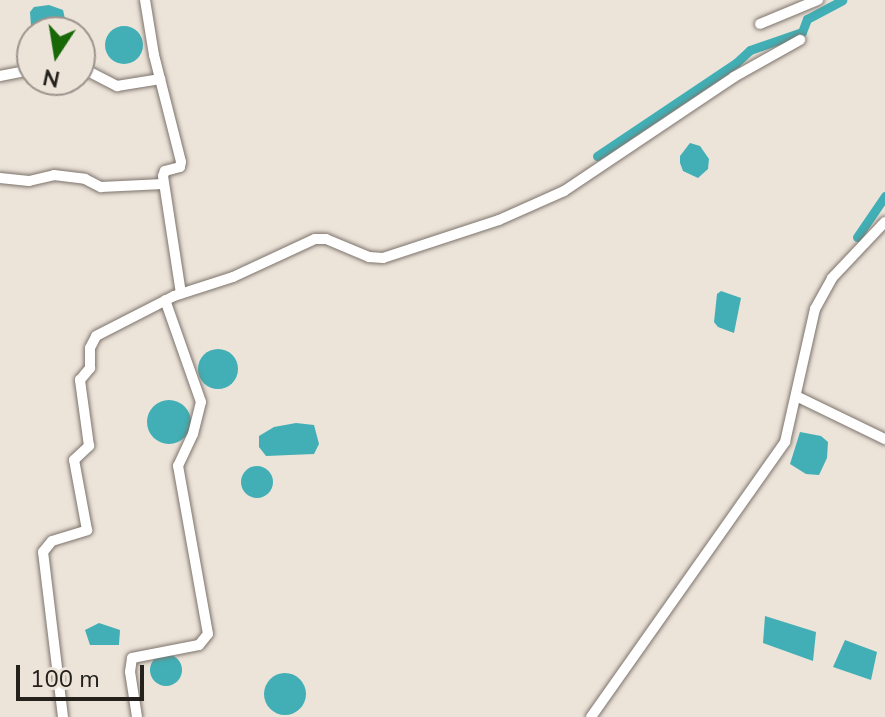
<!DOCTYPE html>
<style>
body{margin:0}
#map{position:relative;width:885px;height:717px;overflow:hidden;background:#ece3d9;font-family:"Nunito Sans",sans-serif}
div>[style]{position:absolute}
.water>*{inset:0;background:#41afb5}
.round{border-radius:50%}
.canal>*{height:9px;margin:-4.5px;padding:0 4.5px;transform-origin:4.5px;border-radius:4.5px;background:#41afb5}
.roads{filter:drop-shadow(0 0 2px #7c736b) drop-shadow(0 0 2px #7c736b)}
.minor>*{height:10px;margin:-5px;padding:0 5px;transform-origin:5px;border-radius:5px;background:#fff}
span{translate:-50% -50%;white-space:nowrap;text-align:center;line-height:1.15;-webkit-text-stroke:7px #ece3d9;paint-order:stroke}
.north{position:absolute;left:16px;top:16px;width:80px;height:80px;box-sizing:border-box;background:#ece3d9;border:2px solid #9c958e;border-radius:50%;rotate:192deg;font-size:22px;font-weight:700;line-height:32px;text-align:center;color:#24211d}
.north::after{content:'';display:block;margin:auto;width:28px;height:36px;background:#196808;clip-path:polygon(50% 0,100% 100%,50% 72%,0 100%)}
.scale{position:absolute;left:16px;top:665px;width:128px;height:36px;box-sizing:border-box;border:4px solid #24211d;border-top:0;padding-left:10px;font-size:24px;line-height:28px;white-space:nowrap;color:#24211d;-webkit-text-stroke:6px #ece3d9;paint-order:stroke}
</style>
<div id="map">
<div class="water">
<i style="clip-path:polygon(49px 5px,63px 10px,68px 32px,32px 32px,32px 41px,30px 12px,34px 7px)"></i>
<i class="round" style="left:105px;top:26px;width:38px;height:38px"></i>
<i style="clip-path:polygon(690px 143px,700px 146px,709px 159px,708px 169px,698px 178px,683px 171px,680px 163px,680px 156px)"></i>
<i style="clip-path:polygon(721px 291px,741px 298px,734px 333px,718px 327px,714px 322px,717px 294px)"></i>
<i class="round" style="left:198px;top:349px;width:40px;height:40px"></i>
<i class="round" style="left:147px;top:400px;width:44px;height:44px"></i>
<i style="clip-path:polygon(296px 423px,314px 425px,319px 444px,314px 454px,266px 456px,259px 447px,259px 436px,274px 427px)"></i>
<i style="clip-path:polygon(800px 432px,821px 436px,828px 442px,827px 458px,819px 475px,806px 474px,790px 464px)"></i>
<i class="round" style="left:241px;top:466px;width:32px;height:32px"></i>
<i style="clip-path:polygon(765px 616px,816px 632px,813px 661px,763px 643px)"></i>
<i style="clip-path:polygon(99px 623px,120px 630px,119px 645px,90px 645px,85px 630px)"></i>
<i style="clip-path:polygon(845px 640px,877px 652px,871px 680px,833px 667px)"></i>
<i class="round" style="left:150px;top:654px;width:32px;height:32px"></i>
<i class="round" style="left:264px;top:673px;width:42px;height:42px"></i>
</div>
<div class="canal">
<i style="left:597px;top:156px;width:167px;rotate:-33.8deg"></i>
<i style="left:736px;top:63px;width:19px;rotate:-43deg"></i>
<i style="left:750px;top:50px;width:55px;rotate:-19.1deg"></i>
<i style="left:802px;top:32px;width:14px;rotate:-69deg"></i>
<i style="left:807px;top:19px;width:40px;rotate:-28deg"></i>
<i style="left:857px;top:237px;width:50px;rotate:-55.7deg"></i>
</div>
<div class="roads">
<div class="minor">
<i style="left:145px;top:0;width:56px;rotate:80.7deg"></i>
<i style="left:154px;top:55px;width:110px;rotate:75.8deg"></i>
<i style="left:181px;top:162px;width:5px;rotate:101deg"></i>
<i style="left:180px;top:167px;width:16px;rotate:165deg"></i>
<i style="left:165px;top:171px;width:5px;rotate:112deg"></i>
<i style="left:163px;top:176px;width:119px;rotate:81.3deg"></i>
<i style="left:760px;top:24px;width:63px;rotate:-22.5deg"></i>
<i style="left:80px;top:67px;width:42px;rotate:27.2deg"></i>
<i style="left:117px;top:86px;width:44px;rotate:-9.2deg"></i>
<i style="left:0;top:76px;width:33px;rotate:-11deg"></i>
<i style="left:0;top:178px;width:29px;rotate:6deg"></i>
<i style="left:29px;top:181px;width:26px;rotate:-13deg"></i>
<i style="left:54px;top:175px;width:31px;rotate:7deg"></i>
<i style="left:85px;top:179px;width:18px;rotate:27deg"></i>
<i style="left:101px;top:187px;width:62px;rotate:-2.8deg"></i>
<i style="left:798px;top:397px;width:97px;rotate:25.8deg"></i>
<i style="left:63px;top:717px;width:166px;rotate:-96.9deg"></i>
<i style="left:43px;top:552px;width:14px;rotate:-51deg"></i>
<i style="left:52px;top:541px;width:37px;rotate:-17deg"></i>
<i style="left:87px;top:530px;width:71px;rotate:-100.5deg"></i>
<i style="left:74px;top:460px;width:21px;rotate:-43deg"></i>
<i style="left:89px;top:446px;width:67px;rotate:-97.8deg"></i>
<i style="left:80px;top:380px;width:16px;rotate:-50deg"></i>
<i style="left:90px;top:368px;width:20px;rotate:-90deg"></i>
<i style="left:90px;top:348px;width:13px;rotate:-63deg"></i>
<i style="left:96px;top:336px;width:88px;rotate:-27.1deg"></i>
<i style="left:174px;top:296px;width:62px;rotate:-17.9deg"></i>
<i style="left:233px;top:277px;width:90px;rotate:-24.9deg"></i>
<i style="left:315px;top:239px;width:11px"></i>
<i style="left:326px;top:239px;width:47px;rotate:22.7deg"></i>
<i style="left:369px;top:257px;width:14px;rotate:4deg"></i>
<i style="left:383px;top:258px;width:122px;rotate:-18.1deg"></i>
<i style="left:499px;top:220px;width:71px;rotate:-24deg"></i>
<i style="left:564px;top:191px;width:205px;rotate:-33.8deg"></i>
<i style="left:734px;top:77px;width:76px;rotate:-29.3deg"></i>
<i style="left:137px;top:717px;width:46px;rotate:-98.8deg"></i>
<i style="left:130px;top:672px;width:14px;rotate:-82deg"></i>
<i style="left:132px;top:658px;width:68px;rotate:-11deg"></i>
<i style="left:199px;top:645px;width:14px;rotate:-51deg"></i>
<i style="left:208px;top:634px;width:171px;rotate:-100.1deg"></i>
<i style="left:178px;top:466px;width:35px;rotate:-65deg"></i>
<i style="left:193px;top:434px;width:33px;rotate:-76deg"></i>
<i style="left:201px;top:402px;width:108px;rotate:-109.4deg"></i>
<i style="left:591px;top:717px;width:337px;rotate:-54.8deg"></i>
<i style="left:785px;top:442px;width:136px;rotate:-77.3deg"></i>
<i style="left:815px;top:309px;width:35px;rotate:-61deg"></i>
<i style="left:832px;top:278px;width:77px;rotate:-46.6deg"></i>
</div>
</div>
<div class="north">N</div>
<div class="scale">100 m</div>
</div>
